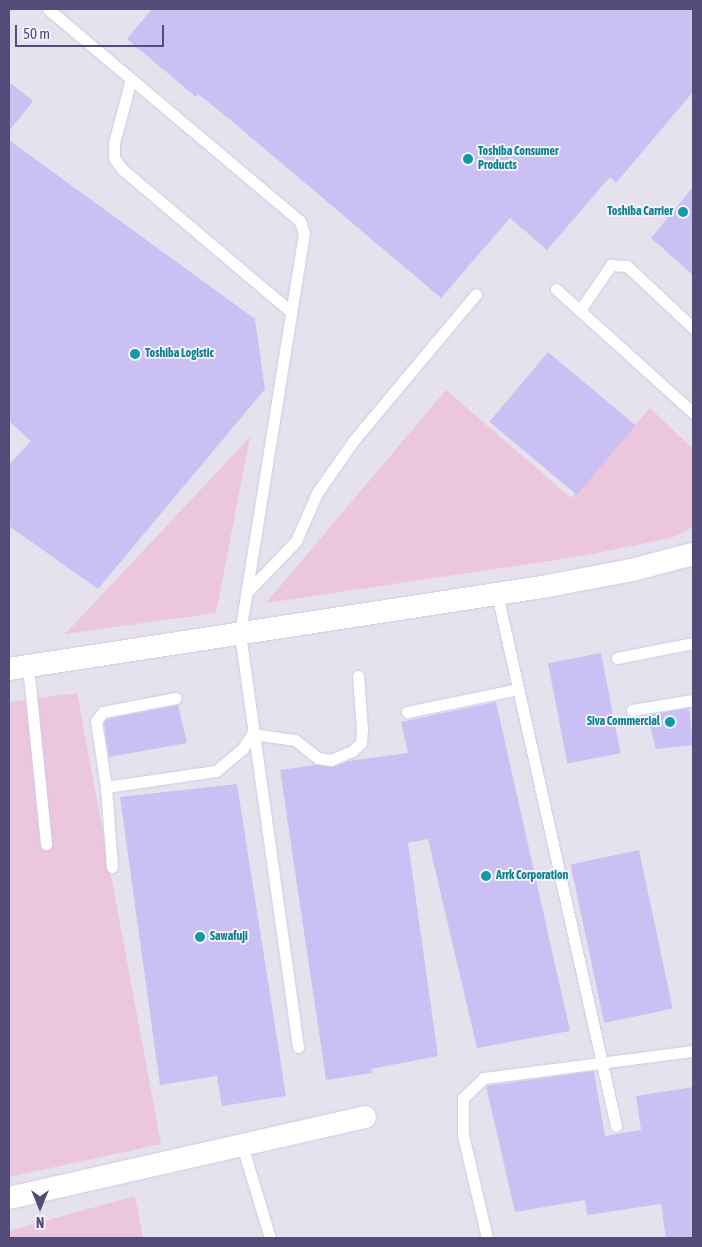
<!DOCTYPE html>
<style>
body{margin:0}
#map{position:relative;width:702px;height:1247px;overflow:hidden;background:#f1e9fd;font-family:"Asap Condensed",sans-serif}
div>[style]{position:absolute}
.industrial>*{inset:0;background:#e5e2ee;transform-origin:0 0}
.green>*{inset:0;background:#ebc6dd}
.building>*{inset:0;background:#cbc0f3;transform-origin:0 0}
.roads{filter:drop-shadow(0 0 1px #d1c9e7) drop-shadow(0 0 1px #d1c9e7)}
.lane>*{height:11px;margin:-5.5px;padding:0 5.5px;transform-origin:5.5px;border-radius:5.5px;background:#fff}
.street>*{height:22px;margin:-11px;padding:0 11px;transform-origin:11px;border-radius:11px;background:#fff}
.dots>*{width:14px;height:14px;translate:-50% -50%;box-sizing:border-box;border:2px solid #f6f0ff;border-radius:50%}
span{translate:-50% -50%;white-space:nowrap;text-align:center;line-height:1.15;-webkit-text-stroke:4px #f6f0ff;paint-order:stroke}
.culture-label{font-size:12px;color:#0d838f;font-weight:700}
.left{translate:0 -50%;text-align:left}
.right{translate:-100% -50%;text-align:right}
.frame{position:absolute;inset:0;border:10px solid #534c78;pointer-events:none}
.north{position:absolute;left:15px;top:1182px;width:50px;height:50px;-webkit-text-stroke:4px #f6f0ff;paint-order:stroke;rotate:180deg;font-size:14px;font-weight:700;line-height:20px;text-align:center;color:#534c78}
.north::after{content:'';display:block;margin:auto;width:18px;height:22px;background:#534c78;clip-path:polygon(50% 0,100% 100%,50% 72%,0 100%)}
.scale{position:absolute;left:15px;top:25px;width:149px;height:22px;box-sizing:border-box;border:2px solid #534c78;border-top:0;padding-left:6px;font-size:15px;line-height:18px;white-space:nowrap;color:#534c78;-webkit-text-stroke:4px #f6f0ff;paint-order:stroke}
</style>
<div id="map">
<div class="industrial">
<i style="left:9px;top:9px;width:684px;height:1229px"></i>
</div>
<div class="green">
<i style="clip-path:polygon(446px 390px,571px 498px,650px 408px,693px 449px,693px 527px,671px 538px,582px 556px,266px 603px)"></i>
<i style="clip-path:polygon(250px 437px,216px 613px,65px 634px)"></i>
<i style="clip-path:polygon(77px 693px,161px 1144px,9px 1177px,9px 702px)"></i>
<i style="clip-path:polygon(135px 1196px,143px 1238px,9px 1238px,9px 1231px)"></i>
</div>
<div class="building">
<i style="clip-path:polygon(152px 9px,693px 9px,693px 92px,616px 183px,610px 177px,547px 250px,510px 218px,441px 298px,233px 122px,198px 94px,196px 97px,127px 39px)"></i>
<i style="clip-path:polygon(9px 82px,33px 101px,9px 131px)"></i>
<i style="clip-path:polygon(9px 140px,255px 319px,265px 389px,98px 589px,9px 526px,9px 465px,31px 441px,9px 421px)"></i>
<i style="clip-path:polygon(693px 187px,693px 275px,651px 238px)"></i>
<i style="left:548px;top:352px;width:114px;height:91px;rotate:40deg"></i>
<i style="left:601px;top:653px;width:102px;height:54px;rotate:79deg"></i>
<i style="clip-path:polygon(496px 702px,570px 1031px,477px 1048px,428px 839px,408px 843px,438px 1056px,371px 1069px,372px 1073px,326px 1080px,280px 770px,316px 765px,333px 767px,348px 761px,408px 753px,401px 722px)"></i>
<i style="clip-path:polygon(178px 705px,187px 743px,109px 757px,104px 723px,107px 719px)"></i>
<i style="clip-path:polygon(689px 708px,693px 745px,656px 749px,647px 715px)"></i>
<i style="clip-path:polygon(237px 784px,286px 1096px,222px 1106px,217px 1076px,160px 1085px,120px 797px)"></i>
<i style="left:639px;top:850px;width:162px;height:70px;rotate:78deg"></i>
<i style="clip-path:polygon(594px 1071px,605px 1136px,641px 1130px,636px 1096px,693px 1087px,693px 1238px,666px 1238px,661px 1204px,587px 1215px,585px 1200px,515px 1212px,486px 1086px)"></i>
</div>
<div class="roads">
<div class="lane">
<i style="left:48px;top:9px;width:329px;rotate:40.1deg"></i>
<i style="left:300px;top:221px;width:13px;rotate:72deg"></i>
<i style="left:304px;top:233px;width:406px;rotate:99.1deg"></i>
<i style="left:240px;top:634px;width:417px;rotate:82deg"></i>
<i style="left:131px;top:79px;width:66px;rotate:104.9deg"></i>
<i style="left:114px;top:143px;width:15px;rotate:90deg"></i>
<i style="left:114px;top:158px;width:14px;rotate:54deg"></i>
<i style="left:122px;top:169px;width:220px;rotate:40.2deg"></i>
<i style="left:556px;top:289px;width:185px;rotate:42.1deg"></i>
<i style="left:580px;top:310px;width:55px;rotate:-55.4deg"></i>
<i style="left:611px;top:265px;width:16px;rotate:4deg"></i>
<i style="left:627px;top:266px;width:91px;rotate:43.2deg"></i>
<i style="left:247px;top:592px;width:71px;rotate:-46.1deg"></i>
<i style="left:296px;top:541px;width:52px;rotate:-66.4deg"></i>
<i style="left:317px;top:493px;width:65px;rotate:-55.1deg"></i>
<i style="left:354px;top:440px;width:190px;rotate:-50.1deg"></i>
<i style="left:497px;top:594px;width:545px;rotate:77.39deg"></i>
<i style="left:617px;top:658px;width:77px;rotate:-11.2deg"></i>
<i style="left:28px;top:666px;width:179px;rotate:84.2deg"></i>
<i style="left:632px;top:710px;width:62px;rotate:-9.3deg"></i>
<i style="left:407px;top:712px;width:113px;rotate:-11.7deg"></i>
<i style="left:106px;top:787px;width:67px;rotate:-98.6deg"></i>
<i style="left:96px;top:721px;width:11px;rotate:-52deg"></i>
<i style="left:103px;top:712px;width:74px;rotate:-10.9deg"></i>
<i style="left:112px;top:867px;width:80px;rotate:-94.3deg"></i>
<i style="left:106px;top:787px;width:111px;rotate:-8.3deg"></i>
<i style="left:216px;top:771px;width:35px;rotate:-40deg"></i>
<i style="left:243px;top:748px;width:17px;rotate:-57deg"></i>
<i style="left:252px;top:734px;width:43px;rotate:7.9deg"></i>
<i style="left:295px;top:740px;width:29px;rotate:38deg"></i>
<i style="left:318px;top:758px;width:13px;rotate:9deg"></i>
<i style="left:331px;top:760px;width:23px;rotate:-23deg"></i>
<i style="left:352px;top:751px;width:12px;rotate:-42deg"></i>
<i style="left:361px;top:743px;width:14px;rotate:-86deg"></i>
<i style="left:362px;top:729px;width:53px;rotate:-94.3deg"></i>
<i style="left:242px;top:1145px;width:97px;rotate:73.2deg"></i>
<i style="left:487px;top:1238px;width:106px;rotate:-103.1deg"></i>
<i style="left:463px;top:1135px;width:37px;rotate:-90deg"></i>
<i style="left:463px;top:1098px;width:29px;rotate:-44deg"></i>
<i style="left:484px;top:1078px;width:211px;rotate:-7.4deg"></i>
</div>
<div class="street">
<i style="left:9px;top:669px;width:539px;rotate:-8.75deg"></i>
<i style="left:542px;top:587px;width:92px;rotate:-10.7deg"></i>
<i style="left:632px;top:570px;width:63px;rotate:-14.7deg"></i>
<i style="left:9px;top:1198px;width:365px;rotate:-12.8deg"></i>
</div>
</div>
<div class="dots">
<i style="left:468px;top:159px;background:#0f9aa8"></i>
<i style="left:683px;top:212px;background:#0f9aa8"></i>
<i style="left:135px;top:354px;background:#0f9aa8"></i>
<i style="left:670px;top:722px;background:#0f9aa8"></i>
<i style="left:486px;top:876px;background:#0f9aa8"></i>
<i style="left:200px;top:937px;background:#0f9aa8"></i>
</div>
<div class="culture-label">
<span class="left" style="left:478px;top:159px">Toshiba Consumer<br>Products</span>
<span class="right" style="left:673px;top:212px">Toshiba Carrier</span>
<span class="left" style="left:145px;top:354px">Toshiba Logistic</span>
<span class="right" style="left:660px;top:722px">Siva Commercial</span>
<span class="left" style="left:496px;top:876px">Arrk Corporation</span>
<span class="left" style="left:210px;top:937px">Sawafuji</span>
</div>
<div class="frame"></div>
<div class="north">N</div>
<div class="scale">50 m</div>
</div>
